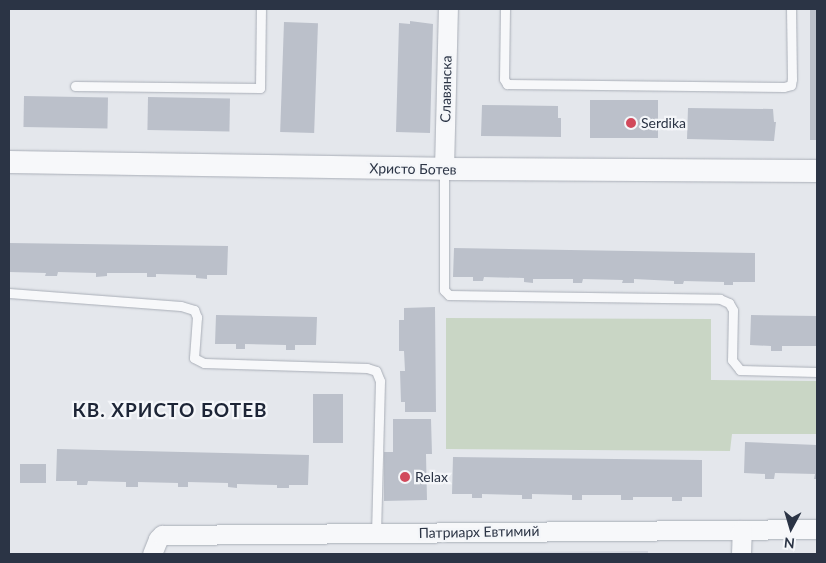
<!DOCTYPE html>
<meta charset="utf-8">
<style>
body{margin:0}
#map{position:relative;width:826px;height:563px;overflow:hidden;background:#e4e7ec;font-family:Lato,sans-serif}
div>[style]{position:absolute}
.built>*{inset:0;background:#d2d6de}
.green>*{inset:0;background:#c9d6c5}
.building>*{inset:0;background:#bbc0ca;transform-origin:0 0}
.roads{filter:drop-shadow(0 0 1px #a9aeb7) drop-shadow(0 0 1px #a9aeb7)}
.service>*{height:9px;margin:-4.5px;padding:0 4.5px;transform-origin:4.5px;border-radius:4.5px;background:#f7f8fa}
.minor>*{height:19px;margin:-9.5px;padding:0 9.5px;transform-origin:9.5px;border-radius:9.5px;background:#f7f8fa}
.tertiary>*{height:22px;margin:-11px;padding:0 11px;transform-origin:11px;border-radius:11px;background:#f7f8fa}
.dots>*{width:14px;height:14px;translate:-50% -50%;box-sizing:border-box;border:2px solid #f4f6f9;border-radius:50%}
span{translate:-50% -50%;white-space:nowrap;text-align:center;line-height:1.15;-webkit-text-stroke:4.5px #f4f6f9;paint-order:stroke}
.street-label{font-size:14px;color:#2b3445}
.poi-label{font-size:14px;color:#2b3445}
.left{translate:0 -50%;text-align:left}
.district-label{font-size:19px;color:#1d2536;font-weight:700;letter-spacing:1px}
.frame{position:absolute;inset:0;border:10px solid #2b3445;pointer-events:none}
.north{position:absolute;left:766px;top:503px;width:50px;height:50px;-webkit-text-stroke:4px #f4f6f9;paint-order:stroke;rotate:186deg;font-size:14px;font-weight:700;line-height:20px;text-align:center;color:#2b3445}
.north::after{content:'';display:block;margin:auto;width:18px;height:22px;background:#2b3445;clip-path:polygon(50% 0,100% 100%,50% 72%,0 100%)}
</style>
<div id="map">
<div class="built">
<i style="clip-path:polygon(648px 551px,648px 554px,253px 554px)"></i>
</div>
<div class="green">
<i style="clip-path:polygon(446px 318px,711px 319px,711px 380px,817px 381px,817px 434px,732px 434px,730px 451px,446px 449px)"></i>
</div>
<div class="building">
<i style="left:810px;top:9px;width:7px;height:131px"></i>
<i style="clip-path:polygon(410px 21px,433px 24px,430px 133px,396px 132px,399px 23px,410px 24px)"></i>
<i style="left:284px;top:22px;width:34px;height:110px;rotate:2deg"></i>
<i style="left:24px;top:96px;width:84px;height:31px;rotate:1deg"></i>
<i style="left:148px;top:97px;width:82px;height:33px;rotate:1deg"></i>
<i style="left:590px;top:100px;width:68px;height:38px"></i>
<i style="clip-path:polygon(482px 105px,558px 106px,558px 118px,561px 118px,561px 137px,481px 136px)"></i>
<i style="clip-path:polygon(688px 108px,773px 109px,774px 122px,776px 122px,774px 141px,687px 139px)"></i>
<i style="clip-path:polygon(9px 243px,228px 246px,227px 275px,207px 275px,207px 279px,196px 278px,196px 275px,156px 274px,156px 277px,147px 277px,147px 273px,107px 273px,107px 276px,96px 277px,96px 273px,58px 272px,57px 276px,45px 276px,46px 273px,9px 272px)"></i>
<i style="clip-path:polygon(454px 248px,755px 253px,755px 282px,733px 282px,733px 285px,724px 285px,724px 282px,684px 281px,683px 284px,674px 284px,674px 281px,634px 279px,634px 283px,622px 283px,623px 280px,583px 279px,582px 283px,573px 283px,573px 279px,533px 279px,533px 283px,524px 282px,524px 278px,484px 277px,483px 281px,473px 281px,473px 277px,453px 277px)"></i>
<i style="clip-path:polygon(435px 307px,436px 412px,405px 412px,405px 402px,401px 402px,400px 371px,405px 371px,404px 351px,399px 351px,399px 320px,404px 320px,404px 308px)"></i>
<i style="clip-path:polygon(216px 315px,317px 317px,316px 345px,295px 345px,295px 350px,286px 350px,286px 345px,245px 344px,245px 349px,236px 349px,236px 344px,215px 344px)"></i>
<i style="clip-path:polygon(751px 315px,817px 316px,817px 346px,782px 346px,782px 351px,771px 351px,771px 346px,750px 345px)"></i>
<i style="left:313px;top:394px;width:30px;height:49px"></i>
<i style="clip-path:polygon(393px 419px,431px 419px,432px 454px,426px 454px,427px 500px,384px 501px,384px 452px,393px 452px)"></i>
<i style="clip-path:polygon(745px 442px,817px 445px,817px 479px,814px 479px,815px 474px,775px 473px,774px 479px,765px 479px,765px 474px,744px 473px)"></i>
<i style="clip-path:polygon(57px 449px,309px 455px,308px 485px,289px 485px,289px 488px,277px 488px,277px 485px,237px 484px,237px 488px,228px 487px,228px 483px,188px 482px,188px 487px,178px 487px,178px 483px,138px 482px,138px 487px,126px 487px,126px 482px,88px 481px,87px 485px,77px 485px,77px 481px,56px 481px)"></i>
<i style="clip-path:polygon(453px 457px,702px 460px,702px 497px,682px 497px,682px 501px,672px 501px,672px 497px,633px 497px,633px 500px,621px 500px,621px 495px,582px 495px,582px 500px,572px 500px,572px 495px,532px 494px,532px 499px,522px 499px,522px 495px,482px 494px,482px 498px,472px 498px,472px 494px,452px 494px)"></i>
<i style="left:20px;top:464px;width:26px;height:19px"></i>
</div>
<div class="roads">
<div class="service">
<i style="left:505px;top:9px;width:70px;rotate:90.8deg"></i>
<i style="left:504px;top:79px;width:6px;rotate:59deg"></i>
<i style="left:507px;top:84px;width:277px;rotate:0.6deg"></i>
<i style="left:784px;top:87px;width:7px;rotate:-16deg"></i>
<i style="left:791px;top:85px;width:6px;rotate:-81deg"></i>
<i style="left:792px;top:79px;width:70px;rotate:-90.8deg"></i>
<i style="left:75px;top:86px;width:185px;rotate:0.6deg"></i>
<i style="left:260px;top:88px;width:79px;rotate:-89.3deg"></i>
<i style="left:444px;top:169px;width:121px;rotate:90deg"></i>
<i style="left:444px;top:290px;width:7px;rotate:45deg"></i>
<i style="left:449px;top:295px;width:271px;rotate:0.8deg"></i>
<i style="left:720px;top:299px;width:10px;rotate:24deg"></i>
<i style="left:729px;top:303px;width:8px;rotate:60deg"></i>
<i style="left:733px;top:310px;width:50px;rotate:91.1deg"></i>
<i style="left:732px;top:360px;width:13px;rotate:51deg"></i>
<i style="left:740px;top:370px;width:77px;rotate:1.5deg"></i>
<i style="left:9px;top:293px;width:172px;rotate:4.3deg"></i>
<i style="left:181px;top:306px;width:14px;rotate:17deg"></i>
<i style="left:194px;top:310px;width:8px;rotate:67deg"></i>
<i style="left:197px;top:317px;width:41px;rotate:94.2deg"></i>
<i style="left:194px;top:358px;width:11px;rotate:27deg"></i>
<i style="left:204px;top:363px;width:163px;rotate:1.8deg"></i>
<i style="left:367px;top:368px;width:9px;rotate:18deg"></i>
<i style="left:376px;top:371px;width:11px;rotate:68deg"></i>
<i style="left:380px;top:381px;width:152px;rotate:91.5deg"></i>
</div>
<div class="minor">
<i style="left:444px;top:169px;width:160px;rotate:-88.6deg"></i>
<i style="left:152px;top:554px;width:16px;rotate:-68deg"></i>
<i style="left:158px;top:539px;width:6px;rotate:-45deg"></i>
<i style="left:162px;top:535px;width:655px;rotate:-0.52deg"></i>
<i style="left:741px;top:554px;width:24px;rotate:-88deg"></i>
</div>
<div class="tertiary">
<i style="left:9px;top:162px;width:435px;rotate:0.9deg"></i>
<i style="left:444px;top:169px;width:373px;rotate:0.3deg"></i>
</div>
</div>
<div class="dots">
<i style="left:631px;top:123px;background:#d1495b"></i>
<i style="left:405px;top:477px;background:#d1495b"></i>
</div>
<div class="street-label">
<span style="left:446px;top:89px;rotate:-89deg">Славянска</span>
<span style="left:413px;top:169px;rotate:1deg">Христо Ботев</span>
<span style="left:479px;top:532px;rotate:-1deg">Патриарх Евтимий</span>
</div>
<div class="poi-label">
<span class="left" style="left:641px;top:123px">Serdika</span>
<span class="left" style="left:415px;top:477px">Relax</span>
</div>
<div class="district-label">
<span style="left:170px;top:410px">КВ. ХРИСТО БОТЕВ</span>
</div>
<div class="frame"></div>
<div class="north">N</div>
</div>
